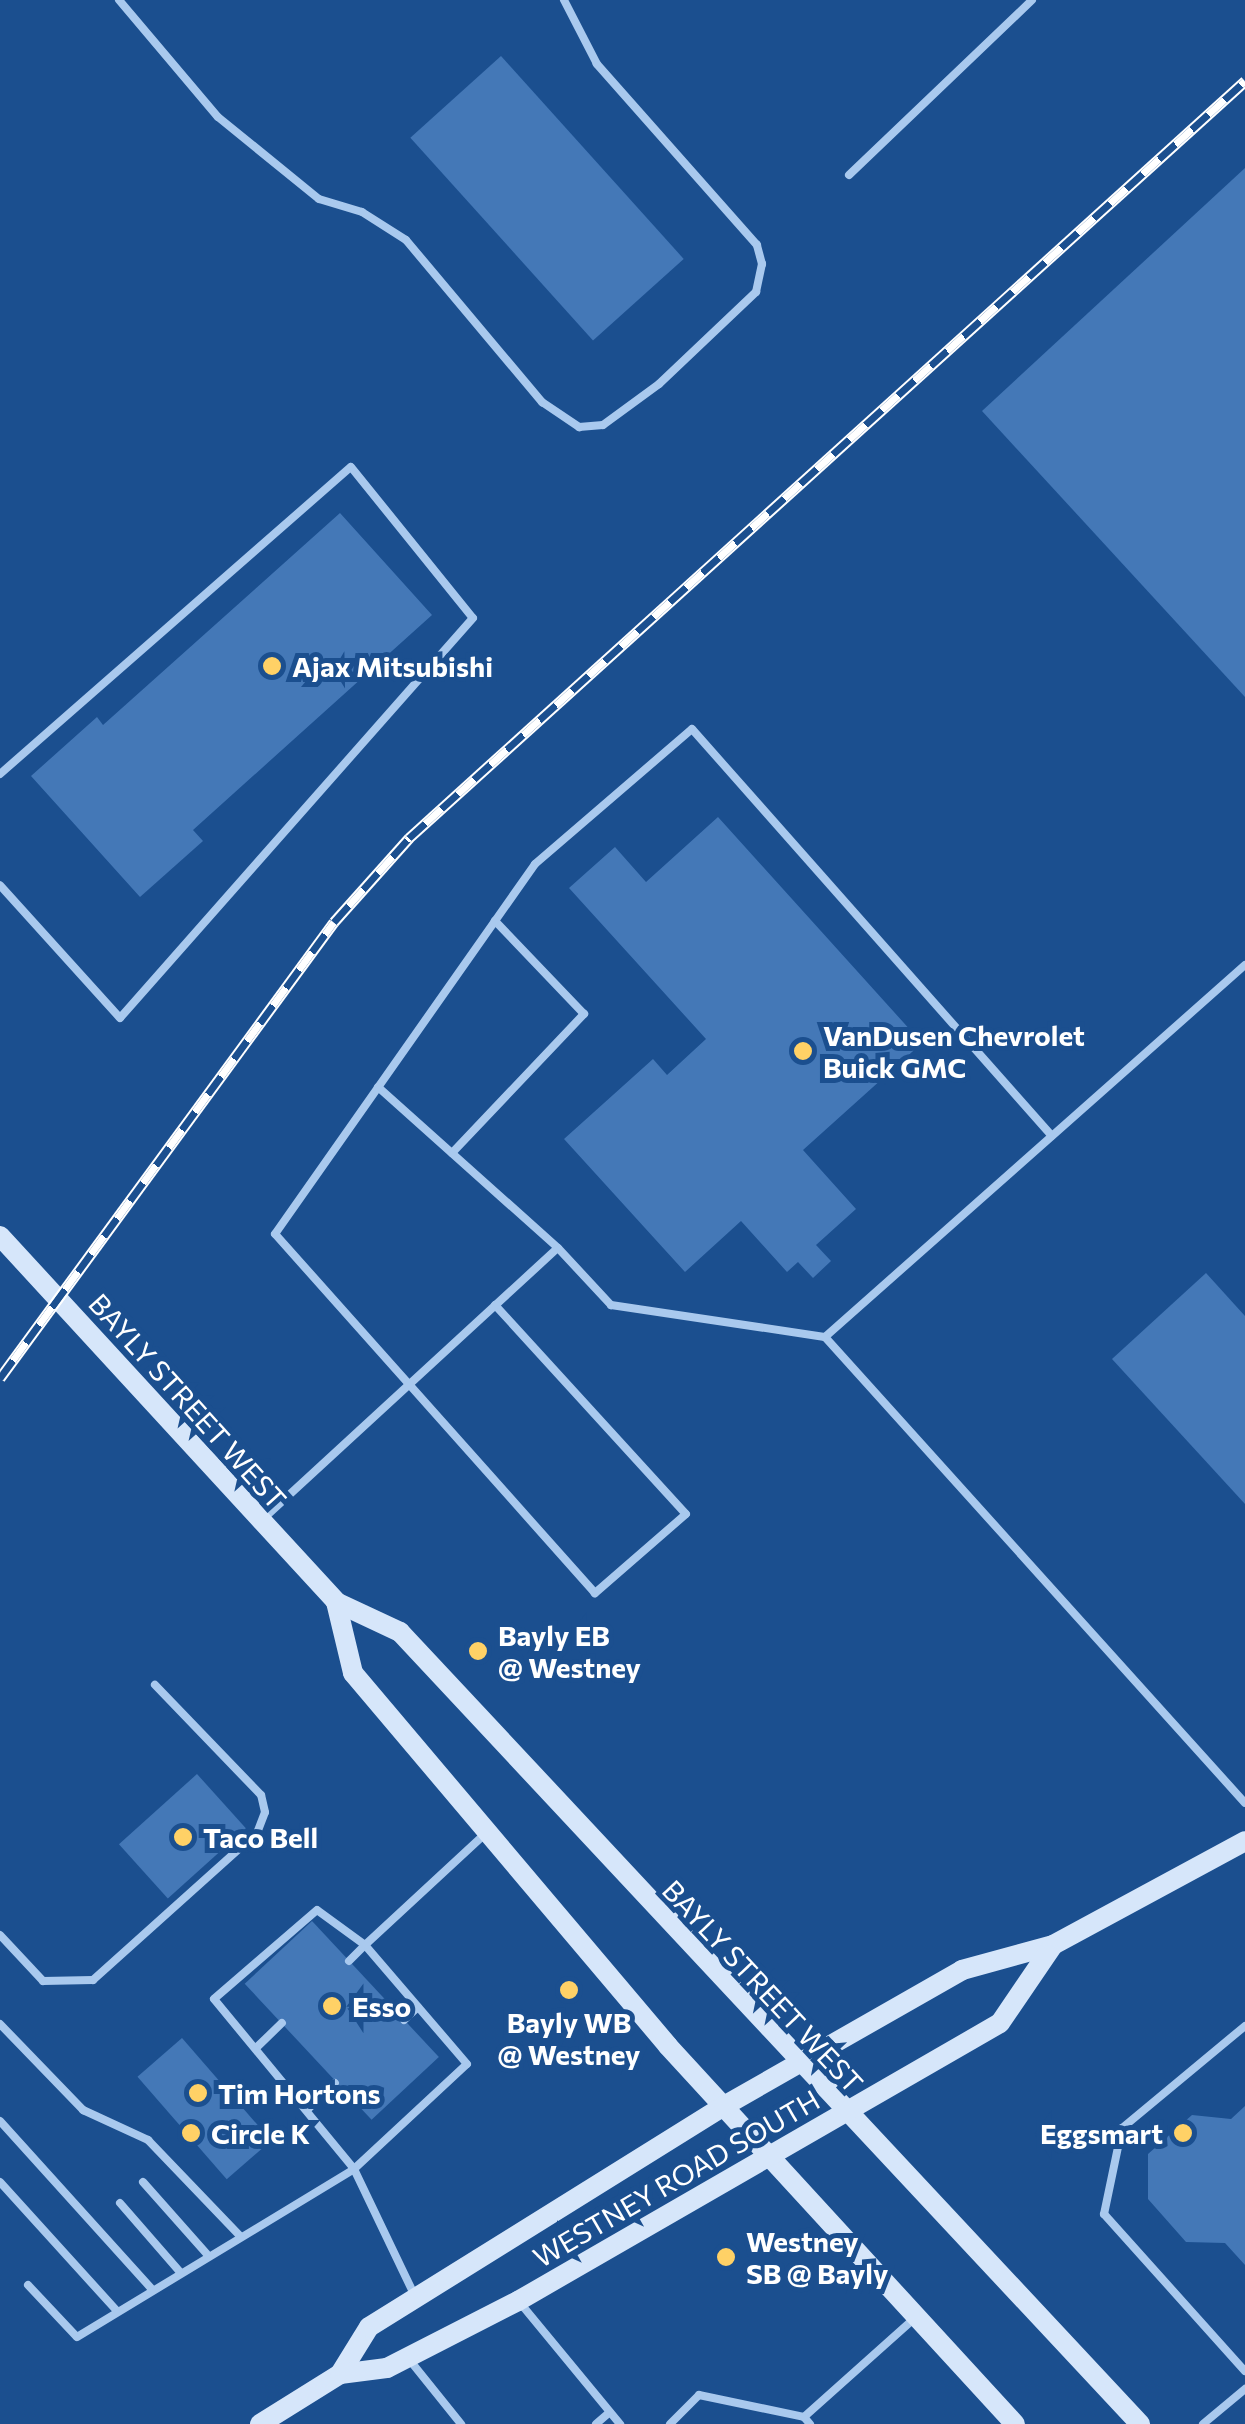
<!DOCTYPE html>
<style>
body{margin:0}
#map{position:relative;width:1245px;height:2424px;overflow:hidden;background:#1b4f8f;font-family:Commissioner,sans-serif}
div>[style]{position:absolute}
.building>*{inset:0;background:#4478b7;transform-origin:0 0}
.service>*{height:8px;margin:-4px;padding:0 4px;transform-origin:4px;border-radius:4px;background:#a9c9ee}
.secondary>*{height:20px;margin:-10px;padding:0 10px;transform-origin:10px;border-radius:10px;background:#d6e6fa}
.rail>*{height:11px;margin-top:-5.5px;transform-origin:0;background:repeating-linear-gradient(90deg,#1b4f8f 0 22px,#fff 0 44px);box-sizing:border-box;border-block:2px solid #fff}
.dots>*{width:28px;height:28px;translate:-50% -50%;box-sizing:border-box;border:5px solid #1b4f8f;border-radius:50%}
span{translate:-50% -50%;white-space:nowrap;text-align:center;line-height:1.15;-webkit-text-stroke:10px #1b4f8f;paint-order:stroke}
.poi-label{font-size:28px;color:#fff;font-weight:700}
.left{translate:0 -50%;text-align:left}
.right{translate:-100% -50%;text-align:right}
.street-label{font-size:28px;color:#fff}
</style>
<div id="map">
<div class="building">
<i style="left:501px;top:56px;width:273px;height:122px;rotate:48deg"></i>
<i style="clip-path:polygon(1245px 168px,1245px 697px,982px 411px)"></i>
<i style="clip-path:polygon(340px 513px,432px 615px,193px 830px,203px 841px,140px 897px,31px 776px,97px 717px,103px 725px)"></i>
<i style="clip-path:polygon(718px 817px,922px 1043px,803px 1150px,856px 1209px,816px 1245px,831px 1261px,813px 1278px,798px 1262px,787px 1272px,741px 1221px,685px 1272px,564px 1139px,653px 1059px,667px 1075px,706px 1039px,569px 888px,615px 847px,646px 882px)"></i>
<i style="clip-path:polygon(1206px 1273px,1245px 1316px,1245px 1504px,1112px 1359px)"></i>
<i style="left:197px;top:1774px;width:73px;height:105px;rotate:48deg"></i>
<i style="left:312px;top:1921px;width:186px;height:92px;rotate:47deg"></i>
<i style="left:182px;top:2038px;width:136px;height:59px;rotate:49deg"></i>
<i style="clip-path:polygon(1245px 2106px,1245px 2265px,1225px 2243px,1186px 2242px,1148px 2199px,1148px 2154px,1192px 2115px,1231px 2119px)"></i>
</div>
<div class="service">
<i style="left:119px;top:0;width:153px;rotate:49.8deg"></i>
<i style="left:218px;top:117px;width:130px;rotate:39.1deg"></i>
<i style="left:319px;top:199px;width:45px;rotate:16.8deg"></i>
<i style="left:362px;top:212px;width:52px;rotate:32.5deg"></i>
<i style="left:406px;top:240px;width:212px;rotate:50deg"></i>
<i style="left:542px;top:402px;width:45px;rotate:34deg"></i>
<i style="left:579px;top:427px;width:24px;rotate:-5deg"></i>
<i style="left:603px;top:425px;width:69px;rotate:-36.2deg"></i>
<i style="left:659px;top:384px;width:134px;rotate:-43.5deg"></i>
<i style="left:756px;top:292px;width:29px;rotate:-78deg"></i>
<i style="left:762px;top:264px;width:20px;rotate:-105deg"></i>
<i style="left:757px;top:245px;width:242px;rotate:-131.5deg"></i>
<i style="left:597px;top:64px;width:72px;rotate:-117.3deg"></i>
<i style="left:849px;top:175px;width:253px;rotate:-43.7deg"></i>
<i style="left:0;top:774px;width:466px;rotate:-41.2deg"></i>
<i style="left:351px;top:467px;width:194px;rotate:51.1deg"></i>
<i style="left:473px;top:618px;width:533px;rotate:131.43deg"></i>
<i style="left:120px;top:1018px;width:179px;rotate:-132.1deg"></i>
<i style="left:378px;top:1087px;width:241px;rotate:41.8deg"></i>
<i style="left:452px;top:1153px;width:192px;rotate:-46.5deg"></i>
<i style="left:584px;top:1014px;width:129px;rotate:-133.7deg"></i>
<i style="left:495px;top:1305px;width:283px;rotate:47.6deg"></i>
<i style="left:686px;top:1514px;width:121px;rotate:139deg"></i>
<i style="left:595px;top:1593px;width:481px;rotate:-131.7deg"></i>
<i style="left:275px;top:1234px;width:452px;rotate:-54.9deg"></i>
<i style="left:535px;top:864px;width:207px;rotate:-40.7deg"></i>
<i style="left:692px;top:729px;width:543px;rotate:48.51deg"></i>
<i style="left:825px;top:1337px;width:561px;rotate:-41.53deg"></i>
<i style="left:264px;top:1518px;width:399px;rotate:-42.6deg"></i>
<i style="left:558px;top:1248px;width:78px;rotate:47.1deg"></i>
<i style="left:611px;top:1305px;width:216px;rotate:8.5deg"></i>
<i style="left:825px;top:1337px;width:627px;rotate:47.97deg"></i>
<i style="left:0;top:1935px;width:63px;rotate:46.9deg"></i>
<i style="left:43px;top:1981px;width:50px;rotate:-1.1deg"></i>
<i style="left:93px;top:1980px;width:220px;rotate:-41.9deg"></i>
<i style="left:257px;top:1833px;width:22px;rotate:-69deg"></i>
<i style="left:265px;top:1812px;width:17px;rotate:-103deg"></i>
<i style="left:261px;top:1795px;width:153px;rotate:-133.9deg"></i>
<i style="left:349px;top:1961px;width:23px;rotate:-45deg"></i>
<i style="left:365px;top:1945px;width:59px;rotate:-143.9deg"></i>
<i style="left:317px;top:1910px;width:136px;rotate:139.2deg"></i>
<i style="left:214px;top:1999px;width:220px;rotate:50.5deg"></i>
<i style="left:354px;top:2169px;width:139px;rotate:64.4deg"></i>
<i style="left:404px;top:2020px;width:19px;rotate:-43deg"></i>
<i style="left:0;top:2024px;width:120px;rotate:46deg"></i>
<i style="left:83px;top:2110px;width:72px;rotate:24.8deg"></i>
<i style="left:148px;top:2140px;width:133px;rotate:46.2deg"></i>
<i style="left:1245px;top:2026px;width:160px;rotate:140.3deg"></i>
<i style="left:1122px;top:2128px;width:88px;rotate:101.8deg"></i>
<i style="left:1104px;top:2214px;width:211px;rotate:48.1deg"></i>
<i style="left:256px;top:2048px;width:36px;rotate:-44deg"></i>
<i style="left:309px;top:2108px;width:36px;rotate:-44deg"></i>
<i style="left:0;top:2121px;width:225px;rotate:47.9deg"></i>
<i style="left:0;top:2182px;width:173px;rotate:47.8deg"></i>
<i style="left:143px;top:2182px;width:96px;rotate:48.4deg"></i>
<i style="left:120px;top:2203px;width:91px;rotate:49deg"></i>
<i style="left:28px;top:2285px;width:71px;rotate:46.7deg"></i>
<i style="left:77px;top:2337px;width:324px;rotate:-31.2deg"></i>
<i style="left:354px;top:2169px;width:154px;rotate:-42.9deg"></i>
<i style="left:467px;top:2064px;width:157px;rotate:-130.6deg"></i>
<i style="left:365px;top:1945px;width:166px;rotate:-42.8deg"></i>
<i style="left:521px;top:2304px;width:156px;rotate:50.5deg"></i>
<i style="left:408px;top:2358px;width:85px;rotate:51.2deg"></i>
<i style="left:596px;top:2424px;width:18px;rotate:-41deg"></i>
<i style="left:670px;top:2424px;width:41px;rotate:-45deg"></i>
<i style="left:699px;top:2395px;width:107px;rotate:11.8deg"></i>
<i style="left:810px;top:2424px;width:9px;rotate:-131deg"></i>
<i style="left:804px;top:2417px;width:152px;rotate:-41.8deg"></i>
<i style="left:1203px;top:2424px;width:55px;rotate:-39.8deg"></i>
</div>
<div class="secondary">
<i style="left:0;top:1236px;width:497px;rotate:47.4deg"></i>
<i style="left:336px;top:1602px;width:71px;rotate:25.1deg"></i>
<i style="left:400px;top:1632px;width:1084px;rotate:46.94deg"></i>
<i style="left:336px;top:1602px;width:73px;rotate:76.5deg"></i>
<i style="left:353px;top:1673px;width:488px;rotate:49.8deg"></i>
<i style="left:668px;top:2046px;width:513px;rotate:47.45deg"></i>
<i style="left:340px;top:2374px;width:55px;rotate:-58.3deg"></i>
<i style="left:369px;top:2327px;width:418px;rotate:-31.9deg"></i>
<i style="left:724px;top:2106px;width:274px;rotate:-29.7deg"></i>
<i style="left:962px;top:1970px;width:94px;rotate:-15.4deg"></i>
<i style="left:1053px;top:1945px;width:218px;rotate:-28.4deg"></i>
<i style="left:260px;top:2424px;width:94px;rotate:-32deg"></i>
<i style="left:340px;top:2374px;width:47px;rotate:-7.3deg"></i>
<i style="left:387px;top:2368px;width:147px;rotate:-27.1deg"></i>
<i style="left:518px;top:2301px;width:556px;rotate:-29.97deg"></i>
<i style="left:1000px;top:2023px;width:94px;rotate:-55.8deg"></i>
</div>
<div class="rail">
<i style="left:0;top:1378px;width:565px;rotate:-53.78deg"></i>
<i style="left:334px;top:922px;width:113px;rotate:-48.2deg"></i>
<i style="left:409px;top:838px;width:1128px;rotate:-42.16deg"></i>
</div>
<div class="dots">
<i style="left:272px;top:666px;background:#ffd166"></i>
<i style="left:803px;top:1051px;background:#ffd166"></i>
<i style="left:478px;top:1651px;background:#ffd166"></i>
<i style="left:183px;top:1837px;background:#ffd166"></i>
<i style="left:569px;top:1990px;background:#ffd166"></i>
<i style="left:332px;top:2006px;background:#ffd166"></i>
<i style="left:198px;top:2093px;background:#ffd166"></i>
<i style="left:191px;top:2133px;background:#ffd166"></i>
<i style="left:1183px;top:2133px;background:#ffd166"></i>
<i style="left:726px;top:2257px;background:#ffd166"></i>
</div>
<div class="poi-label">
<span class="left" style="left:292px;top:666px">Ajax Mitsubishi</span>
<span class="left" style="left:823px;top:1051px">VanDusen Chevrolet<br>Buick GMC</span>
<span class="left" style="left:498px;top:1651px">Bayly EB<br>@ Westney</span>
<span class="left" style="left:203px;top:1837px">Taco Bell</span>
<span class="left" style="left:352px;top:2006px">Esso</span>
<span style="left:569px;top:2038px">Bayly WB<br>@ Westney</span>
<span class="left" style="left:218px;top:2093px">Tim Hortons</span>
<span class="left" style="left:211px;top:2133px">Circle K</span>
<span class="right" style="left:1163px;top:2133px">Eggsmart</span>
<span class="left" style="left:746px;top:2257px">Westney<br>SB @ Bayly</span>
</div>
<div class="street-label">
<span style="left:188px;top:1401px;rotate:48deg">BAYLY STREET WEST</span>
<span style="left:763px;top:1986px;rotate:47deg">BAYLY STREET WEST</span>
<span style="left:676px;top:2178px;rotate:-30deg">WESTNEY ROAD SOUTH</span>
</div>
</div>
